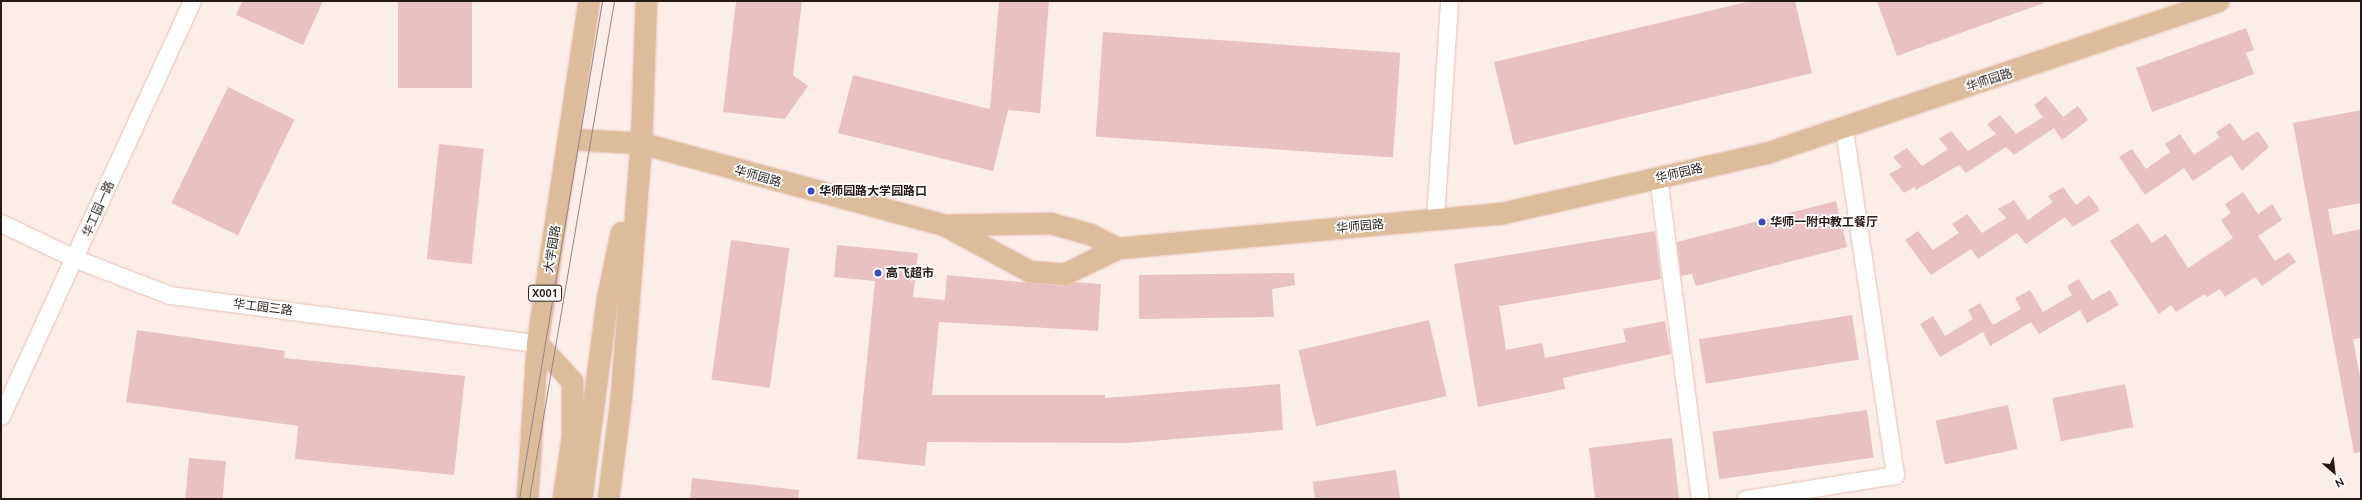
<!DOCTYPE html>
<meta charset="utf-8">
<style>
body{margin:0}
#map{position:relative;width:2362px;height:500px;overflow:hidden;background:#fdede8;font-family:Ubuntu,"Noto Sans SC",sans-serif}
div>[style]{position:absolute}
.building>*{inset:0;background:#e9c1c3;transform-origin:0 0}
.roads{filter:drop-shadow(0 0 1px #e6c0b4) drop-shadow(0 0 1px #e6c0b4)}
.minor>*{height:17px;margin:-8.5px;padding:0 8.5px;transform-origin:8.5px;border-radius:8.5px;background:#fff}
.major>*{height:21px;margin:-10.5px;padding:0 10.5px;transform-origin:10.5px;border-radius:10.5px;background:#ddbc9b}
.tram>*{height:1px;margin:-0.5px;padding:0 0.5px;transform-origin:0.5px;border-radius:0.5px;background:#958682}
.dots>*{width:11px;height:11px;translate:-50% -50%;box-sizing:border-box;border:2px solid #fff;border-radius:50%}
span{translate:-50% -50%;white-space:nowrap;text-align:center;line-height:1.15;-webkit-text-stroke:3.5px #fff;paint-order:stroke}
.shield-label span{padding:1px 3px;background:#fff;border:1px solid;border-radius:3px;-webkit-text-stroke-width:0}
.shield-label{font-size:11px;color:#271915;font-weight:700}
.street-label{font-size:12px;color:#271915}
.poi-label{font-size:12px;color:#271915;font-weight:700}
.left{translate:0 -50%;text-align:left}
.frame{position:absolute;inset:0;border:2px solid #271915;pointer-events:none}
.north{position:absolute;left:2314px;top:452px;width:40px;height:40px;-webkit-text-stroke:3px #fff;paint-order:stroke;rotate:152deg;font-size:11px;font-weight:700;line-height:16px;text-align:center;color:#271915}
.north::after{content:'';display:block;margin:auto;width:14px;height:18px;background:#271915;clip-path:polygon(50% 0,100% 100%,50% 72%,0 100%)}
</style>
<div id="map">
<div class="building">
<i style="clip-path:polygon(242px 1px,323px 1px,303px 45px,236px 15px)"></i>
<i style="left:398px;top:1px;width:74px;height:87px"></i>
<i style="clip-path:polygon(736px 1px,802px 1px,793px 75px,808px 86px,785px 119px,723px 112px)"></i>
<i style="clip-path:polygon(999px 1px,1049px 1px,1040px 113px,1008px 110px,993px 171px,838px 133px,853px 75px,990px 109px)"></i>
<i style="clip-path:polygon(1751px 1px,1795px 1px,1812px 73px,1514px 145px,1494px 62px)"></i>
<i style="clip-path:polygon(1877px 1px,2044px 1px,2044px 3px,1897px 56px)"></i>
<i style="clip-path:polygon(2246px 28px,2254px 50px,2246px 53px,2254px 74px,2152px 112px,2136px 68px)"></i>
<i style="left:1103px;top:32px;width:298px;height:105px;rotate:4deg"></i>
<i style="left:228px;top:87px;width:74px;height:129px;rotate:26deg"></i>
<i style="clip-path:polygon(2046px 96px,2063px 117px,2078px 106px,2088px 120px,2062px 140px,2054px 128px,2014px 155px,2006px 147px,1966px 173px,1959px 165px,1916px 190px,1914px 187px,1904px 193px,1889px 174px,1902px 167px,1893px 157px,1907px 148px,1922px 166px,1948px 149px,1939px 139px,1951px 131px,1968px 151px,1996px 134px,1987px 124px,2000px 115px,2016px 134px,2043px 117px,2034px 105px)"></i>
<i style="clip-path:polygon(2361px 110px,2361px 203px,2328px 209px,2333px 235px,2361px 229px,2361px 338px,2353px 339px,2361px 383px,2361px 452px,2354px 453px,2293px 123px)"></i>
<i style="clip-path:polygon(2230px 123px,2243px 141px,2258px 131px,2269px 147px,2242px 171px,2231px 155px,2193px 181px,2184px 168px,2145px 195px,2119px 157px,2132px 149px,2146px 169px,2170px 152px,2165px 144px,2180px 134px,2194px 155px,2220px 137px,2216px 132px)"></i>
<i style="left:439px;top:144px;width:45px;height:116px;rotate:6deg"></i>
<i style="clip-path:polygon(2063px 187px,2076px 205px,2089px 195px,2100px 210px,2073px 227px,2065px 217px,2026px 244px,2017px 233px,1978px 259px,1971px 249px,1931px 275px,1905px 240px,1918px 231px,1933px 250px,1959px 233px,1952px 224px,1967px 214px,1982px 233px,2006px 218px,1998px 209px,2014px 200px,2028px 220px,2053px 202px,2048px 196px)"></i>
<i style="clip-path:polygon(2243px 192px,2258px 214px,2272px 204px,2282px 220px,2258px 236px,2275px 261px,2289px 252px,2296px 262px,2262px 286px,2255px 277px,2225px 297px,2220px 289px,2207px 297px,2205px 294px,2176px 312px,2171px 305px,2159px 314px,2110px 241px,2138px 223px,2152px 243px,2166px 234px,2188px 268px,2233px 238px,2221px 220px,2231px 213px,2225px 204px)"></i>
<i style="clip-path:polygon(1836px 201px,1847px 247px,1696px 286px,1692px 274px,1681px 276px,1677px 242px)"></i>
<i style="clip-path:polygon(1655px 231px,1661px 279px,1499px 306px,1506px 350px,1542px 343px,1545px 358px,1626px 342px,1623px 329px,1665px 321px,1671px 354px,1563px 378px,1565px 389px,1478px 407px,1454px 264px)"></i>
<i style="left:731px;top:240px;width:59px;height:141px;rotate:8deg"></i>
<i style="clip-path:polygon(837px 245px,918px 253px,913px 297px,945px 300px,947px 275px,1063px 286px,1074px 282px,1101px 284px,1098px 331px,939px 322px,932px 395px,1105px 395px,1105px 398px,1280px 384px,1283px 430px,1128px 443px,927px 442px,925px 466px,857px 459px,875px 281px,834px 277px)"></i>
<i style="clip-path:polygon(1294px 273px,1295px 285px,1272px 289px,1274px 317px,1139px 319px,1139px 275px)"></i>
<i style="clip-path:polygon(2079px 279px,2092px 300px,2110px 290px,2119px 305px,2087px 323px,2080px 310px,2039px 334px,2031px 322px,1990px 346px,1983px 332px,1940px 357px,1920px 324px,1933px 316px,1945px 336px,1973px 319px,1968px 310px,1980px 303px,1993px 325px,2021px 309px,2015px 298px,2030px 290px,2043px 312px,2072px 295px,2067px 286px)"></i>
<i style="left:1852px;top:315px;width:45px;height:155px;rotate:81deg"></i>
<i style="left:1429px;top:320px;width:78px;height:134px;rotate:77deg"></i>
<i style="clip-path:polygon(137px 330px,285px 351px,284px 358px,465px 376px,454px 475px,295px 459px,298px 426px,126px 402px)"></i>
<i style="left:2125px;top:384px;width:44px;height:74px;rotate:79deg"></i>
<i style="left:2008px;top:405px;width:45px;height:74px;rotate:78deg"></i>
<i style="left:1867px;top:410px;width:48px;height:156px;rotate:82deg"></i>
<i style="clip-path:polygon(1672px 438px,1679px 499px,1595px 499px,1589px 448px)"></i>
<i style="left:189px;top:458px;width:37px;height:41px;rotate:5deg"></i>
<i style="clip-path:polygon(1396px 470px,1400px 499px,1315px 499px,1313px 482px)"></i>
<i style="clip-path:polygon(692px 478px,799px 490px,798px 499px,690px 499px)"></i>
</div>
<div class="roads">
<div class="minor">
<i style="left:1658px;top:177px;width:325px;rotate:82.6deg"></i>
<i style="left:1435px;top:219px;width:218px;rotate:-86.3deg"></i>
<i style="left:1px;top:223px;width:83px;rotate:25.6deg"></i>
<i style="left:76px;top:259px;width:101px;rotate:21deg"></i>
<i style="left:170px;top:295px;width:370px;rotate:7.5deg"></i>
<i style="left:1px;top:416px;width:457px;rotate:-65.3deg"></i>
<i style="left:1745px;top:499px;width:152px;rotate:-9.1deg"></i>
<i style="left:1895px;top:475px;width:351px;rotate:-98.4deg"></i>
</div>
<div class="major">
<i style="left:570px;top:139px;width:71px;rotate:3.2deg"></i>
<i style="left:641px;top:143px;width:314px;rotate:15.1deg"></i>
<i style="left:944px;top:225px;width:97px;rotate:28.4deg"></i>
<i style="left:1029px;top:271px;width:35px;rotate:5deg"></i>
<i style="left:1064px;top:274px;width:60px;rotate:-25.7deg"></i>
<i style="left:1118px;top:248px;width:387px;rotate:-5.2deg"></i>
<i style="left:1503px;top:213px;width:270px;rotate:-12.9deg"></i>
<i style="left:1766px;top:153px;width:477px;rotate:-18.6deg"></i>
<i style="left:944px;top:225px;width:106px;rotate:-1.1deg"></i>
<i style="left:1050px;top:223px;width:41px;rotate:15.4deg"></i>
<i style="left:1090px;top:234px;width:31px;rotate:27deg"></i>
<i style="left:537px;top:343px;width:52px;rotate:47.4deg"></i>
<i style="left:572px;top:381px;width:56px;rotate:90deg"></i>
<i style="left:572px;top:437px;width:63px;rotate:98.3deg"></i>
<i style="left:527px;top:499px;width:156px;rotate:-86.3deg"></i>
<i style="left:537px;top:343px;width:346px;rotate:-81.4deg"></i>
<i style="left:581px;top:499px;width:202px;rotate:-82.6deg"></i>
<i style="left:607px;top:299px;width:68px;rotate:-78.2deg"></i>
<i style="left:608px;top:499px;width:104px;rotate:-82.8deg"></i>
<i style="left:621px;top:396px;width:254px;rotate:-85.5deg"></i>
<i style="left:641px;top:143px;width:142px;rotate:-88deg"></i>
</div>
</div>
<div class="tram">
<i style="left:519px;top:499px;width:505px;rotate:-80.54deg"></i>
<i style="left:529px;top:499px;width:505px;rotate:-80.31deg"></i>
</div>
<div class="dots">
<i style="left:811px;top:191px;background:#4346bb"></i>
<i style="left:1762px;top:222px;background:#4346bb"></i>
<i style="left:878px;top:273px;background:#4346bb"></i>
</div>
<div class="shield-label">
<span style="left:545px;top:293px">X001</span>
</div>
<div class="street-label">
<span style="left:1989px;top:80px;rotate:-18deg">华师园路</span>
<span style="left:1679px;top:173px;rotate:-13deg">华师园路</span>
<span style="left:758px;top:176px;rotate:16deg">华师园路</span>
<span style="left:98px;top:209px;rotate:-66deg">华工园一路</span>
<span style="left:1360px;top:226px;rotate:-5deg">华师园路</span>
<span style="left:552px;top:249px;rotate:-81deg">大学园路</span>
<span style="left:263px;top:307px;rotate:7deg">华工园三路</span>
</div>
<div class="poi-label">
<span class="left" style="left:819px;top:191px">华师园路大学园路口</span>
<span class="left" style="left:1770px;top:222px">华师一附中教工餐厅</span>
<span class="left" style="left:886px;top:273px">高飞超市</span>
</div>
<div class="frame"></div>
<div class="north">N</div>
</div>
